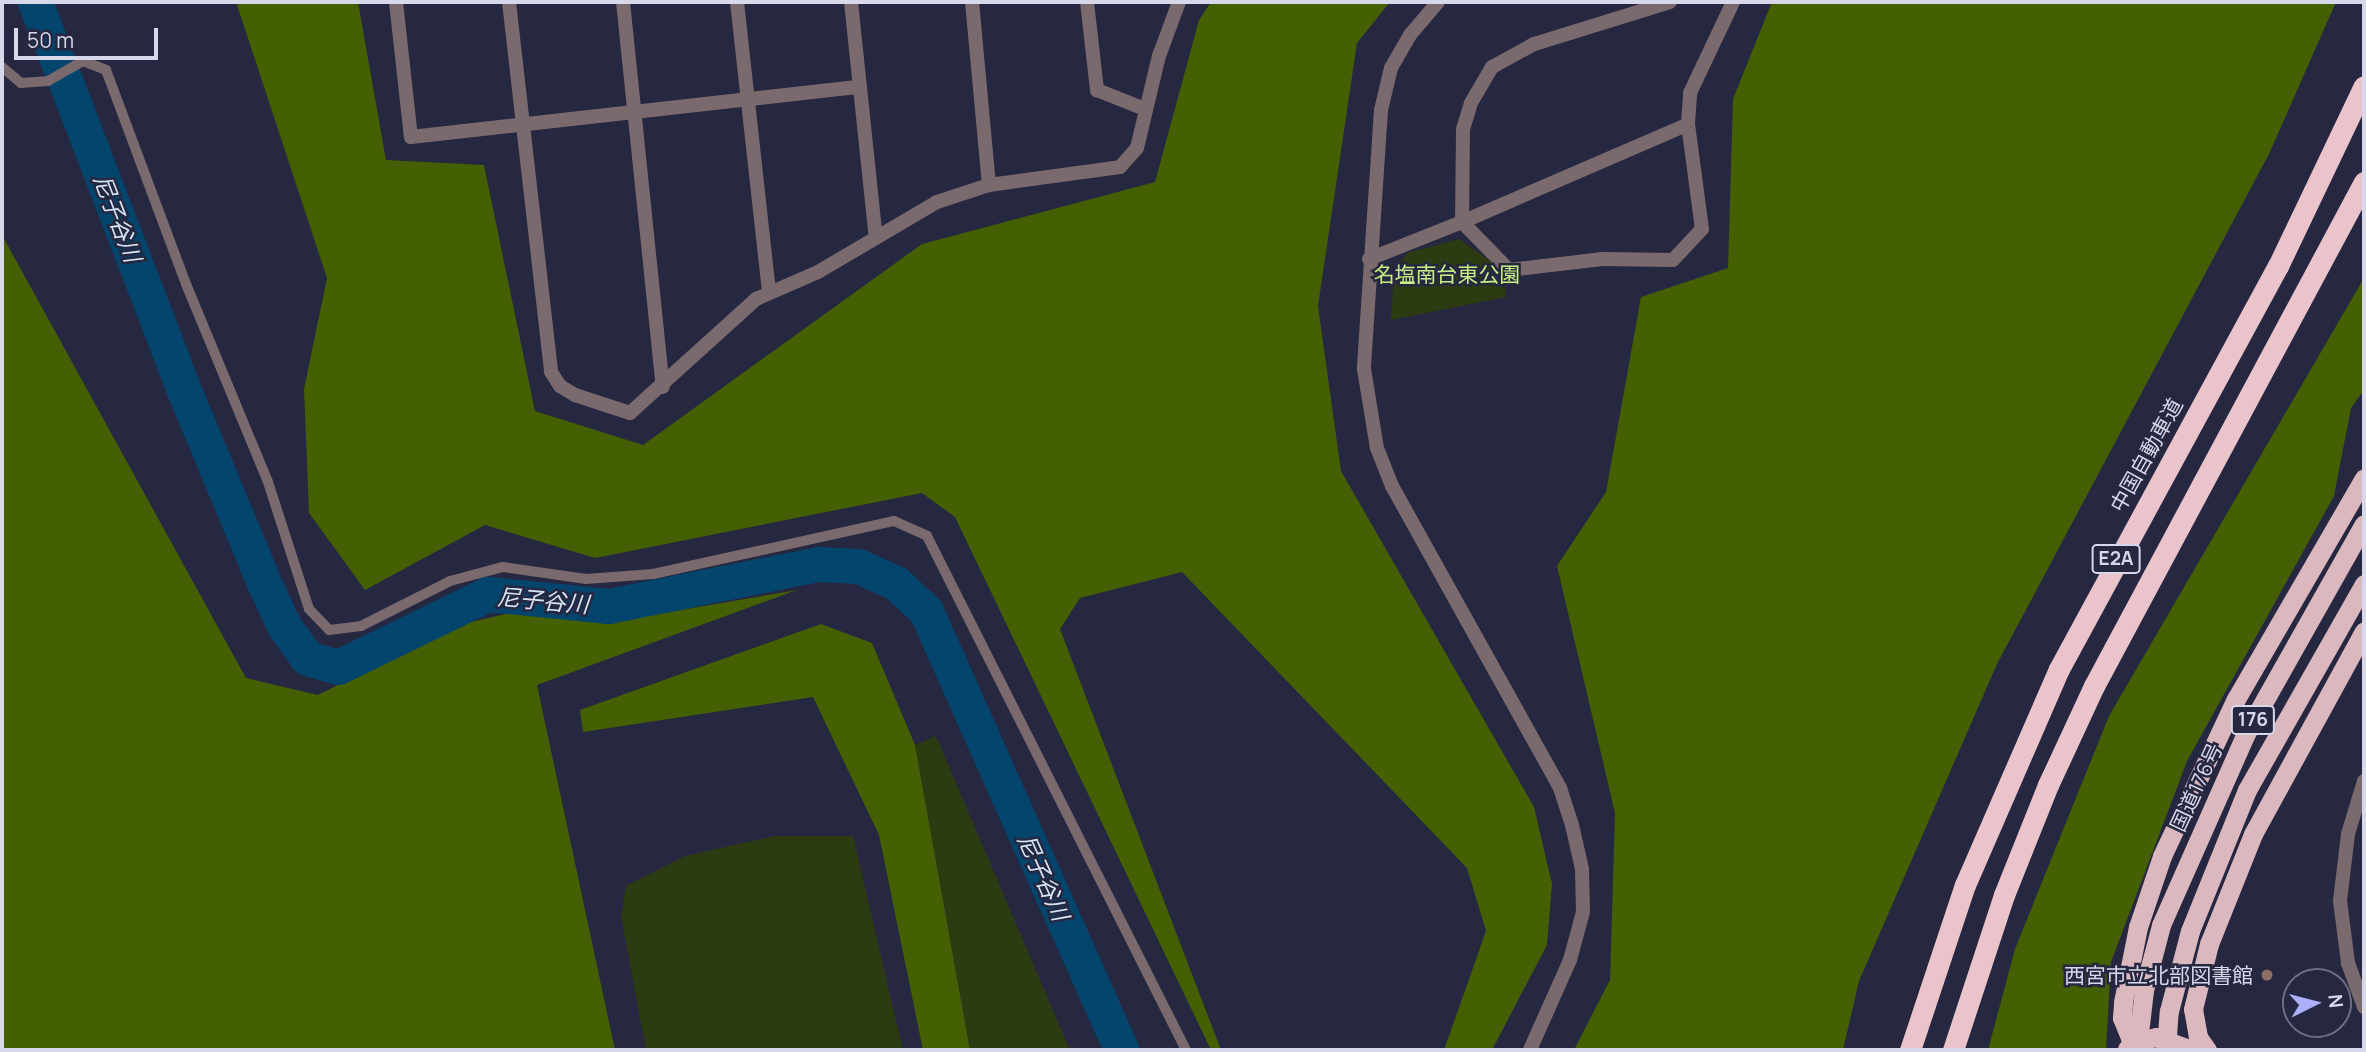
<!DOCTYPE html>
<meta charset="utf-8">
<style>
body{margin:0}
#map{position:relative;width:2366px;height:1052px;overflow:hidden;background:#262740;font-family:Manrope,"Noto Sans JP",sans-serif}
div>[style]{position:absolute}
.green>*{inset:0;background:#2d3b12}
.forest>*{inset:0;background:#455f03}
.river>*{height:35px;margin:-17.5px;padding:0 17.5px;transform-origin:17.5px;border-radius:17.5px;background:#04456d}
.service>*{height:10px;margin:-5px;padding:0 5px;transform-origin:5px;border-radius:5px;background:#7a6a6d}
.minor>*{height:14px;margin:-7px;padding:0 7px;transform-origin:7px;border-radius:7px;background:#7a6a6d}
.tertiary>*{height:14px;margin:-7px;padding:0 7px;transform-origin:7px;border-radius:7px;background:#7a6a6d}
.trunk>*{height:19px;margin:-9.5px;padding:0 9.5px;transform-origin:9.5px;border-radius:9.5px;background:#dbb7be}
.motorway>*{height:21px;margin:-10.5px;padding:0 10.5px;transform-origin:10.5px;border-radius:10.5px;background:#ebc4cb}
.trunk-bridge>*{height:19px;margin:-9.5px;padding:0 9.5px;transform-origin:9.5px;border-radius:9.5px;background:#dbb7be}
.dots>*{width:19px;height:19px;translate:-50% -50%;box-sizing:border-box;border:4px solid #262740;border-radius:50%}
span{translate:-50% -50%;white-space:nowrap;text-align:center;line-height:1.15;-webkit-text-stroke:5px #262740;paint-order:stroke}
.shield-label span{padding:2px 5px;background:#262740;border:2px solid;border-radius:5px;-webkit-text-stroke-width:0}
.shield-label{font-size:19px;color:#d7d8e9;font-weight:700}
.park-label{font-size:21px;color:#c6ee82}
.street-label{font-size:21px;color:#d7d8e9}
.poi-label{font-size:21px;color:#d7d8e9}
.right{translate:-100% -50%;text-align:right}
.water-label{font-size:23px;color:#d4e6f5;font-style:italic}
.frame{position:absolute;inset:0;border:4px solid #d7d8e9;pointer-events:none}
.north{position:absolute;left:2282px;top:968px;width:70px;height:70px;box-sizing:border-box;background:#262740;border:2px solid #6d6e84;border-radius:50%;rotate:84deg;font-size:19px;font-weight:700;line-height:28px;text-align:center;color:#d7d8e9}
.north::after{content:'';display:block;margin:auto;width:24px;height:32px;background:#acaffb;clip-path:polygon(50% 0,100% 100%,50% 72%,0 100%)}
.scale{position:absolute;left:14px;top:28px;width:144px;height:32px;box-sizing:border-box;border:4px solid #d7d8e9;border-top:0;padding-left:9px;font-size:21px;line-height:24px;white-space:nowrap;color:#d7d8e9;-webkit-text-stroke:5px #262740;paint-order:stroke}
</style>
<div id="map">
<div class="green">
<i style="clip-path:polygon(1459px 239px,1504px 271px,1506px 297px,1391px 320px,1394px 271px,1407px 253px)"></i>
<i style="clip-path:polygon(936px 736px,1070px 1050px,970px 1050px,915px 745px)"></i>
<i style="clip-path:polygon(774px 836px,853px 836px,903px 1050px,646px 1050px,621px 916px,626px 886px,685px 856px)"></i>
</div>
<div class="forest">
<i style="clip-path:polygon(236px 2px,358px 2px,386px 160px,484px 165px,535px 411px,643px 445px,922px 244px,1155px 182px,1199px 20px,1211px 2px,1390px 2px,1357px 43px,1318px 306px,1341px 471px,1534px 807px,1552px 884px,1547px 945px,1492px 1050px,1444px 1050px,1486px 931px,1467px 868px,1182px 572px,1080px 598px,1060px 629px,1221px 1050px,1211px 1050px,955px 517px,922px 493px,595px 558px,485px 525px,365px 590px,309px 513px,304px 389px,327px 278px)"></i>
<i style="clip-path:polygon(1772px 2px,2336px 2px,2269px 154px,1997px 664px,1859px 981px,1843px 1050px,1574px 1050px,1610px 980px,1615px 813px,1557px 566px,1606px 492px,1641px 297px,1728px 268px,1733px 99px)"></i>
<i style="clip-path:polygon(2px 235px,246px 678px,318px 695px,454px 626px,518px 611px,622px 620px,797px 590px,537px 685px,615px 1050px,2px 1050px)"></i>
<i style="clip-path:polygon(2364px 278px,2364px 390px,2351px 408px,2334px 496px,2187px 761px,2111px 962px,2106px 1050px,1988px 1050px,2015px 949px,2109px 716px)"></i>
<i style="clip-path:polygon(821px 624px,872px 643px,915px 745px,970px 1050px,923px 1050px,879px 835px,813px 697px,583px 732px,580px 710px)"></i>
</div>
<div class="river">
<i style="left:35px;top:2px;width:413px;rotate:69deg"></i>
<i style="left:183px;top:388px;width:216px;rotate:67.4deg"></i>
<i style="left:266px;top:587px;width:43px;rotate:65.2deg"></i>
<i style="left:284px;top:626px;width:39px;rotate:54deg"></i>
<i style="left:307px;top:658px;width:32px;rotate:16deg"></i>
<i style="left:338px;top:667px;width:167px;rotate:-26deg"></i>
<i style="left:488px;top:594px;width:121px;rotate:5.7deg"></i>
<i style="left:608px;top:606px;width:215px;rotate:-11.3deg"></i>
<i style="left:819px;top:564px;width:39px;rotate:3deg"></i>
<i style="left:858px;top:566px;width:42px;rotate:24.1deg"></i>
<i style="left:896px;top:583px;width:41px;rotate:43deg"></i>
<i style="left:926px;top:611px;width:480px;rotate:66deg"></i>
</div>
<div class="service">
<i style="left:2px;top:67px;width:25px;rotate:40deg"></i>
<i style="left:21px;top:83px;width:27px;rotate:-4deg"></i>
<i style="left:48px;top:81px;width:40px;rotate:-29.7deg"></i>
<i style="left:83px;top:61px;width:25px;rotate:21deg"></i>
<i style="left:106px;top:70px;width:228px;rotate:69.5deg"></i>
<i style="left:186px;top:284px;width:214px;rotate:67.5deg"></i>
<i style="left:268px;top:482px;width:133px;rotate:72.1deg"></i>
<i style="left:309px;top:609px;width:29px;rotate:46deg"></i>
<i style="left:329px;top:630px;width:32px;rotate:-7deg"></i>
<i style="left:361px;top:626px;width:100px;rotate:-26.8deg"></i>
<i style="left:450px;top:581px;width:55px;rotate:-14.8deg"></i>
<i style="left:503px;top:567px;width:84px;rotate:8.2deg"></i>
<i style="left:586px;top:579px;width:67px;rotate:-4.3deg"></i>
<i style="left:653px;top:574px;width:247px;rotate:-12.4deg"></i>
<i style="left:894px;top:521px;width:36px;rotate:24deg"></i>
<i style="left:927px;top:536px;width:576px;rotate:63.26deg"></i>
</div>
<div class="minor">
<i style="left:396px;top:2px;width:136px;rotate:83.7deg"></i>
<i style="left:411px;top:137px;width:451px;rotate:-6.4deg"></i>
<i style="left:509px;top:2px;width:372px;rotate:83.5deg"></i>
<i style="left:551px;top:372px;width:17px;rotate:57deg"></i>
<i style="left:560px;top:386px;width:17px;rotate:31deg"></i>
<i style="left:575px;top:395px;width:58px;rotate:18.1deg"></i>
<i style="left:630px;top:413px;width:170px;rotate:-42.1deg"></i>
<i style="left:756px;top:299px;width:68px;rotate:-23.5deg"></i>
<i style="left:818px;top:272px;width:138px;rotate:-30.5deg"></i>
<i style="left:937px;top:202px;width:55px;rotate:-18.1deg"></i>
<i style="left:989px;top:185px;width:132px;rotate:-7.8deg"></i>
<i style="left:1120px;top:167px;width:25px;rotate:-48deg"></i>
<i style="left:1137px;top:148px;width:95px;rotate:-76.6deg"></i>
<i style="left:1159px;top:56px;width:58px;rotate:-69.7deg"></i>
<i style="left:623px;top:2px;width:387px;rotate:84.1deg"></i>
<i style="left:737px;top:2px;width:291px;rotate:83.7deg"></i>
<i style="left:851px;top:2px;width:237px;rotate:84deg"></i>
<i style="left:972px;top:2px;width:184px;rotate:84.7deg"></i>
<i style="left:1087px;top:2px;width:89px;rotate:83.5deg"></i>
<i style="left:1097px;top:90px;width:52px;rotate:21.6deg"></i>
<i style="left:1670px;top:2px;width:142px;rotate:162.8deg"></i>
<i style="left:1534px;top:44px;width:48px;rotate:151.3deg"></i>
<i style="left:1492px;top:67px;width:42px;rotate:120.3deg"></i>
<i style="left:1471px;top:103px;width:28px;rotate:107deg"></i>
<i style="left:1463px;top:130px;width:92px;rotate:90.6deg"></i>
<i style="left:1462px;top:222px;width:246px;rotate:-23.4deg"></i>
<i style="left:1369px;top:259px;width:100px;rotate:-21.7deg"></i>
<i style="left:1462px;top:222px;width:67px;rotate:45.6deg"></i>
<i style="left:1509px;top:270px;width:94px;rotate:-6.7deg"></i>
<i style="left:1602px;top:259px;width:71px;rotate:0.8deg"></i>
<i style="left:1673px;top:260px;width:42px;rotate:-46.9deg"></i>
<i style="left:1702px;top:229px;width:106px;rotate:-97.6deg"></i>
<i style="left:1688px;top:124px;width:31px;rotate:-86deg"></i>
<i style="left:1690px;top:93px;width:101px;rotate:-64.7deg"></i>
<i style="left:2364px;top:781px;width:55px;rotate:106.8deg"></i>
<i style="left:2348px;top:834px;width:67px;rotate:96.8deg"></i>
<i style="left:2340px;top:901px;width:63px;rotate:82.6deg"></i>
<i style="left:2348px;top:963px;width:47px;rotate:70deg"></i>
</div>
<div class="tertiary">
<i style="left:1438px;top:2px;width:43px;rotate:130.3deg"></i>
<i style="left:1410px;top:35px;width:38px;rotate:120deg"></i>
<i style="left:1391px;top:68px;width:43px;rotate:103.4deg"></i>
<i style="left:1381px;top:110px;width:260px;rotate:93.8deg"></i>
<i style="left:1364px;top:369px;width:80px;rotate:80.7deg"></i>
<i style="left:1377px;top:448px;width:41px;rotate:68.5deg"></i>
<i style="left:1392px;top:486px;width:346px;rotate:60.9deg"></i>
<i style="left:1560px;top:788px;width:39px;rotate:72deg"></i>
<i style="left:1572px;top:825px;width:45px;rotate:77.2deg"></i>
<i style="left:1582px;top:869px;width:43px;rotate:88.7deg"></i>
<i style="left:1583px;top:912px;width:50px;rotate:105.2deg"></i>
<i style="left:1570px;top:960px;width:98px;rotate:114deg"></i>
</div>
<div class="trunk">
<i style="left:2161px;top:925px;width:208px;rotate:-66.1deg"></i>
<i style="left:2245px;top:735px;width:242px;rotate:-60.6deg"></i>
<i style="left:2190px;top:931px;width:152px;rotate:-68deg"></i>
<i style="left:2247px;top:790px;width:237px;rotate:-60.4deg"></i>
<i style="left:2127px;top:1049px;width:9px;rotate:-49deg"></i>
<i style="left:2133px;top:1042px;width:24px;rotate:-12deg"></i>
<i style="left:2156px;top:1037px;width:37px;rotate:20deg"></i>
<i style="left:2135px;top:1050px;width:35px;rotate:-112deg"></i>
<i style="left:2122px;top:1018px;width:16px;rotate:-86deg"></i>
<i style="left:2123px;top:1002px;width:76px;rotate:-78.7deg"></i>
<i style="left:2138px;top:927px;width:75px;rotate:-71.3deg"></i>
<i style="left:2162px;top:856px;width:174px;rotate:-64.8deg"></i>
<i style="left:2236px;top:699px;width:255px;rotate:-59.9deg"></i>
<i style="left:2207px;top:1050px;width:16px;rotate:-125deg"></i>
<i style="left:2198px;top:1037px;width:28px;rotate:-100deg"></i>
<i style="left:2193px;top:1009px;width:67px;rotate:-76.2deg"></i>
<i style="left:2209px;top:944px;width:118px;rotate:-68.2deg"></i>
<i style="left:2253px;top:834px;width:231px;rotate:-61.3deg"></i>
</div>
<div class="motorway">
<i style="left:1910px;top:1050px;width:174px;rotate:-71.6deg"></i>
<i style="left:1965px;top:885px;width:236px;rotate:-66.5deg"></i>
<i style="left:2059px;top:669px;width:459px;rotate:-61.5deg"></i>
<i style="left:2278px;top:266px;width:199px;rotate:-64.5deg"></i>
<i style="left:1953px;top:1050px;width:163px;rotate:-71.8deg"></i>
<i style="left:2004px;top:895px;width:118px;rotate:-68.2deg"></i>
<i style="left:2048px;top:785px;width:109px;rotate:-65.1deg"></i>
<i style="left:2094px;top:686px;width:572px;rotate:-61.82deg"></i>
</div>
<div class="trunk-bridge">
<i style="left:2137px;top:1050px;width:60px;rotate:-83.3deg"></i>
<i style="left:2144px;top:990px;width:67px;rotate:-75.3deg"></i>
<i style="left:2166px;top:1050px;width:39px;rotate:-86deg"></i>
<i style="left:2169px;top:1011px;width:83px;rotate:-75.3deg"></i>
</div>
<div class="dots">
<i style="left:2267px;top:975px;background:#8d6e63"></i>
</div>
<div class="shield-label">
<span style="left:2116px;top:559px">E2A</span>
<span style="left:2253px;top:720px">176</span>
</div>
<div class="park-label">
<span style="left:1447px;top:274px">名塩南台東公園</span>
</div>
<div class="street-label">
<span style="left:2146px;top:455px;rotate:-61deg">中国自動車道</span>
<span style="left:2196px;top:787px;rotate:-65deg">国道176号</span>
</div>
<div class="poi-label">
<span class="right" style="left:2253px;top:975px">西宮市立北部図書館</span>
</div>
<div class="water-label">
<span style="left:118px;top:218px;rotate:69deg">尼子谷川</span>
<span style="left:543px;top:600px;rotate:5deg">尼子谷川</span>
<span style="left:1044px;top:877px;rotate:66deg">尼子谷川</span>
</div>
<div class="frame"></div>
<div class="north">N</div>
<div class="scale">50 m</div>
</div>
